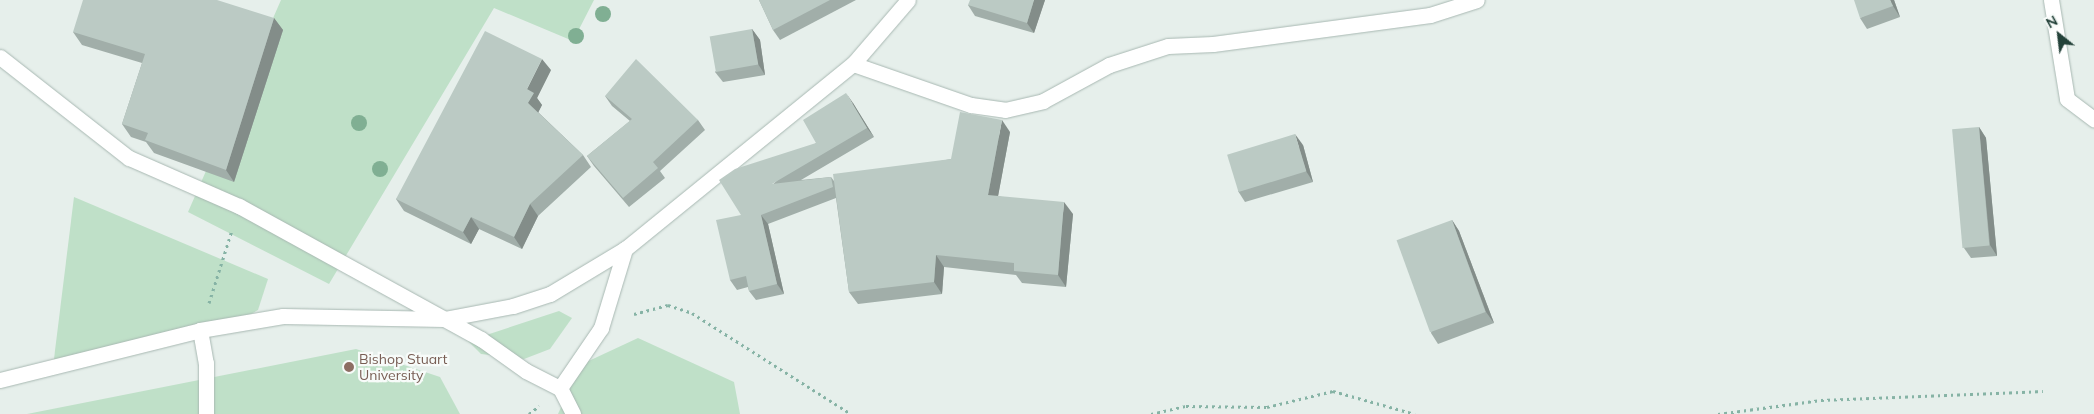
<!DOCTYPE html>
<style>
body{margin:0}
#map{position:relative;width:2094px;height:414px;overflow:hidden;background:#e6efeb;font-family:Mulish,sans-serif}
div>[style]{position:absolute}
.green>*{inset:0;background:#bfe0c8}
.path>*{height:3px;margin-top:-1.5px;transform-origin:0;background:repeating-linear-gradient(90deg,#86b3a5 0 2.5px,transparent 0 6.5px)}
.roads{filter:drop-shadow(0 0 1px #a8b8b2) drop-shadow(0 0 1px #a8b8b2)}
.minor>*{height:15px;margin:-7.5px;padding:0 7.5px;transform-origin:7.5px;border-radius:7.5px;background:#fff}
.trees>*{width:16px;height:16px;margin:-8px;border-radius:50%;background:#80af93}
.wall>*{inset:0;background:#a1aea9}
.shaded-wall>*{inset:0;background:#838d89}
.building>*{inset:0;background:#bbcac4;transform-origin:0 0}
.dots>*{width:14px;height:14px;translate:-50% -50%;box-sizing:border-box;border:2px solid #f7fbf9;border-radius:50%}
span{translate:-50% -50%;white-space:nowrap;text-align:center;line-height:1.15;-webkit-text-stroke:4.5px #f7fbf9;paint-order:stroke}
.education-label{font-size:14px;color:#785e54}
.left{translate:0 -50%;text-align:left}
.north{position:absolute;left:2034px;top:10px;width:50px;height:50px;-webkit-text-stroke:4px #f7fbf9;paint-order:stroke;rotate:331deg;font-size:14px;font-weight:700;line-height:20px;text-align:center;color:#24423a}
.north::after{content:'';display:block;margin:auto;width:18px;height:22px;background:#24423a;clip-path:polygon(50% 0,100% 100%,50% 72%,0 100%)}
</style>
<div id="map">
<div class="green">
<i style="clip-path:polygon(281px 0,594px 0,573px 41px,494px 8px,329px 284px,188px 212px)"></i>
<i style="clip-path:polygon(74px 197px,268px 279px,258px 310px,226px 328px,53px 367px)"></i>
<i style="clip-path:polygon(559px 311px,572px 318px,550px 349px,524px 359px,481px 354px,468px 341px)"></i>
<i style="clip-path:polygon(638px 338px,734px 382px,740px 414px,558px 414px,580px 365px)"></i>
<i style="clip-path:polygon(356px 349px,440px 377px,460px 414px,27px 414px)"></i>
</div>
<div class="path">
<i style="left:209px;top:303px;width:77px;rotate:-72.5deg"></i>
<i style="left:634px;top:314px;width:35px;rotate:-15deg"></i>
<i style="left:668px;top:305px;width:25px;rotate:18deg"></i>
<i style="left:692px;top:313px;width:188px;rotate:32.4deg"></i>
<i style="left:529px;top:414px;width:13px;rotate:-39deg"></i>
<i style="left:1151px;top:414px;width:36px;rotate:-13deg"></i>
<i style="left:1186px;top:406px;width:81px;rotate:0.7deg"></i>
<i style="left:1267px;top:407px;width:68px;rotate:-13.6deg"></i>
<i style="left:1333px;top:391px;width:85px;rotate:15.7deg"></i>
<i style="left:1718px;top:414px;width:104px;rotate:-7.7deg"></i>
<i style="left:1821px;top:400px;width:222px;rotate:-2.3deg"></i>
</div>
<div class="roads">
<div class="minor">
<i style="left:2051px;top:0;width:100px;rotate:80.8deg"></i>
<i style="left:2067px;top:99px;width:34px;rotate:37deg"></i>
<i style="left:0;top:57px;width:164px;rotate:38.1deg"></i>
<i style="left:129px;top:158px;width:120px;rotate:23.6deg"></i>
<i style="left:239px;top:206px;width:276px;rotate:28.8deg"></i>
<i style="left:481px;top:339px;width:55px;rotate:35.4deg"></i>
<i style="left:526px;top:371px;width:38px;rotate:27deg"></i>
<i style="left:560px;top:388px;width:29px;rotate:63deg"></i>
<i style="left:853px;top:64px;width:125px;rotate:19.2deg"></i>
<i style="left:971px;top:105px;width:34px;rotate:8deg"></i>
<i style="left:1005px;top:110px;width:39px;rotate:-13deg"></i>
<i style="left:1043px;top:101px;width:75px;rotate:-28.6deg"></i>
<i style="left:1109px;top:65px;width:62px;rotate:-17.9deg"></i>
<i style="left:1168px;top:46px;width:45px;rotate:-2.5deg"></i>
<i style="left:1213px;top:44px;width:219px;rotate:-7.6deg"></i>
<i style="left:1430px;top:15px;width:49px;rotate:-17.7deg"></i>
<i style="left:200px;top:330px;width:34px;rotate:80deg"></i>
<i style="left:206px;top:363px;width:51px;rotate:90deg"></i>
<i style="left:0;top:380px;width:206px;rotate:-14deg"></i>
<i style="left:200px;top:330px;width:84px;rotate:-9.6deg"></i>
<i style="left:283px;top:316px;width:161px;rotate:1.1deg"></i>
<i style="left:444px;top:319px;width:70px;rotate:-10.7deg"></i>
<i style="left:513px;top:306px;width:39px;rotate:-18deg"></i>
<i style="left:550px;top:294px;width:87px;rotate:-31deg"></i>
<i style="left:625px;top:249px;width:294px;rotate:-39.1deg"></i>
<i style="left:853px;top:64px;width:84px;rotate:-49.3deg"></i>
<i style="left:560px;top:388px;width:73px;rotate:-55.7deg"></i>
<i style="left:601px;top:328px;width:83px;rotate:-73.1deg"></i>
</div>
</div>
<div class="trees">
<i style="left:603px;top:14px"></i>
<i style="left:576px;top:36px"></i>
<i style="left:359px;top:123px"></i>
<i style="left:380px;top:169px"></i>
</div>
<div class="wall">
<i style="clip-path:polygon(759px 0,856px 0,780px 40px,773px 30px)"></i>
<i style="clip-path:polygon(1045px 0,1034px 33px,975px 16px,968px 5px)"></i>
<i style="clip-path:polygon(1894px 0,1900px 17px,1867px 29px,1860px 18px)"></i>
<i style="clip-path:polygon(274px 18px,283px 30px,234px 182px,154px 153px,146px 142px,131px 137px,122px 124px,142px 63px,82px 45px,73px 32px)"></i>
<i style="clip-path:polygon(752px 29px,760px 40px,765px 75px,723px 82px,715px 72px)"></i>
<i style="clip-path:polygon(551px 70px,537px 98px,542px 105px,538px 112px,583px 155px,591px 167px,538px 216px,522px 249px,479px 229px,471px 244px,404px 211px,396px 199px)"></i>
<i style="clip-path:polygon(605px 96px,698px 120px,705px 130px,660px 171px,665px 178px,629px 207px,594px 166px,587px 156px,630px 121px,612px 106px)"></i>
<i style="clip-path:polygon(853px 103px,874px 137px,801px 180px,831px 177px,834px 181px,951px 159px,1010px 132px,998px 196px,1073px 214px,1066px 287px,1022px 283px,1016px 275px,944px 267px,942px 294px,858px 304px,849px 292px,836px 198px,768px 224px,784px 294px,756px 300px,749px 291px,748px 287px,737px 290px,730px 280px,741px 215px,816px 143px)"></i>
<i style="clip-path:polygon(1979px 127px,1986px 138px,1997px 256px,1971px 258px,1964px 248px)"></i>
<i style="clip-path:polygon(1303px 145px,1313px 182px,1245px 202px,1238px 191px)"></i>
<i style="clip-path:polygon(1452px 220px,1459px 231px,1494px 323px,1438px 344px,1431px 333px)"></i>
</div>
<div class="shaded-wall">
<i style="clip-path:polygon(1034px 0,1045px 0,1034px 33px,1027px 23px)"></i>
<i style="clip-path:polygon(1890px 0,1894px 0,1900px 17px,1893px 6px)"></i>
<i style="clip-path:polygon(274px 18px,283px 30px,234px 182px,226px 170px)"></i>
<i style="clip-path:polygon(752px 29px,760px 40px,765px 75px,758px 64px)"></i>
<i style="clip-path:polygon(542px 59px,551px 70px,537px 98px,542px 105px,537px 115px,528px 103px,527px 89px)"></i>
<i style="clip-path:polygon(846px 93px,853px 103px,874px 137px,867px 128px)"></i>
<i style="clip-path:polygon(1002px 120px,1010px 132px,996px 207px,988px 195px)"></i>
<i style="clip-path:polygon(1979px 127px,1986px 138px,1997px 256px,1990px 245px)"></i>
<i style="clip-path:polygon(1295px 134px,1303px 145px,1313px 182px,1306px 171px)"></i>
<i style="clip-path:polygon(1064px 202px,1073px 214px,1066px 287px,1058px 275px)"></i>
<i style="clip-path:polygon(530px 204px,538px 216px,522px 249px,514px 237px)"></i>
<i style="clip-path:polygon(761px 215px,768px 224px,784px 294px,777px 284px)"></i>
<i style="clip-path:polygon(471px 217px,479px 229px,471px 244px,463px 232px)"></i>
<i style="clip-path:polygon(1452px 220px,1459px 231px,1494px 323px,1486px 312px)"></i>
<i style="clip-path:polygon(936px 255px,944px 267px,942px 294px,934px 282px)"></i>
</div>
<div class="building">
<i style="clip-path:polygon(83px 0,217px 0,274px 18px,226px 170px,145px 140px,148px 133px,122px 124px,145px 54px,73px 32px)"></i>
<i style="clip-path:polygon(759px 0,830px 0,773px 30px)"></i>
<i style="clip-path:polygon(970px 0,1034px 0,1027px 23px,968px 5px)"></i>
<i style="clip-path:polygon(1854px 0,1890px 0,1893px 6px,1860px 18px)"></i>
<i style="left:752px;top:29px;width:36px;height:43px;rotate:80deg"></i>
<i style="clip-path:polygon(485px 31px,542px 59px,527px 89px,534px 93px,528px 103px,583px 155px,530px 204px,514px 237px,471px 217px,463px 232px,396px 199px)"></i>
<i style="clip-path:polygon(636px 59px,698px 120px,653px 162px,658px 168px,623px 198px,587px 156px,632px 119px,605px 96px)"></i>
<i style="clip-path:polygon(846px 93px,867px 128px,772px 184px,831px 177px,833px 187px,761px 215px,777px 284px,749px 291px,746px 276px,730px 280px,716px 220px,741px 215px,719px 180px,735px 169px,816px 143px,803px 120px)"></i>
<i style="clip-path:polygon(960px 112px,1002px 120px,988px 195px,1064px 202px,1058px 275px,1014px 271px,1014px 263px,936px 255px,934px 282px,849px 292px,833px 174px,951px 159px)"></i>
<i style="left:1979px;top:127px;width:119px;height:27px;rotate:85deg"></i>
<i style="left:1295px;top:134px;width:39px;height:71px;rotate:73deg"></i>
<i style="left:1452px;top:220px;width:98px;height:59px;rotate:70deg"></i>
</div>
<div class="dots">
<i style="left:349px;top:367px;background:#8d6e63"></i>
</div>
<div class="education-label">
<span class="left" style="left:359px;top:367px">Bishop Stuart<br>University</span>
</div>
<div class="north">N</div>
</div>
